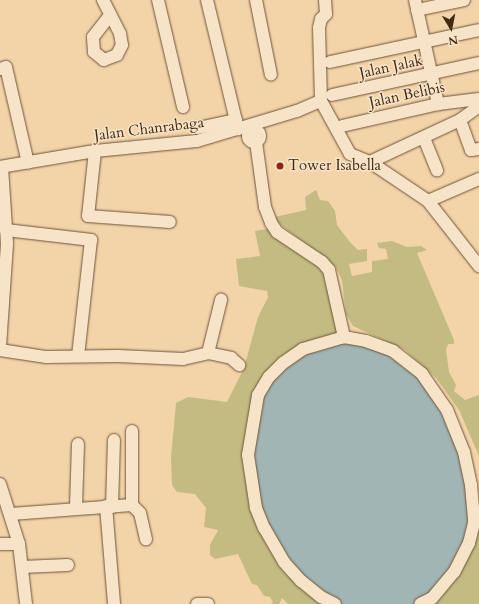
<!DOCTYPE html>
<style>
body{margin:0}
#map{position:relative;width:479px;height:604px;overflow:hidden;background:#f3d4a9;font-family:Cardo,serif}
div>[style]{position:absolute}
.green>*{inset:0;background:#c3bb82}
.water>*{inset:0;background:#a1b5b4}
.roads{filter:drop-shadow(0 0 1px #6e5438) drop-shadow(0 0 1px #6e5438)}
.minor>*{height:12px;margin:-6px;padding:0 6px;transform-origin:6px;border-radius:6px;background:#f7e3c7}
.minor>.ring{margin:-6px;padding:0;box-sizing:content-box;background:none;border:12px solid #f7e3c7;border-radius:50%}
.dots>*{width:11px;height:11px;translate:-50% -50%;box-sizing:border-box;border:2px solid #f7e3c7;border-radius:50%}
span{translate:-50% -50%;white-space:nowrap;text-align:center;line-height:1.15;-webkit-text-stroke:3px #f7e3c7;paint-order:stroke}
.street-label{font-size:15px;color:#422912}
.poi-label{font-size:15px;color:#422912}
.left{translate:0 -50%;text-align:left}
.north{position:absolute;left:431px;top:8px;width:40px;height:40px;-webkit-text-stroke:3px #f7e3c7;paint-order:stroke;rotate:170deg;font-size:11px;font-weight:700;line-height:16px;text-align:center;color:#422912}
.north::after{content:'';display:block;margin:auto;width:14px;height:18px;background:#422912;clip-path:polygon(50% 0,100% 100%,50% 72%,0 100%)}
</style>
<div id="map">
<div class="green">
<i style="clip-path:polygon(316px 190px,320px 200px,328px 201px,335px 211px,337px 225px,349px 241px,358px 250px,367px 249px,367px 261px,349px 264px,352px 276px,372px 272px,372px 261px,388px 259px,386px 249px,379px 248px,377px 243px,392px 241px,407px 247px,421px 246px,427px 250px,417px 253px,454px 340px,454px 344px,448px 344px,446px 350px,449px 372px,456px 385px,454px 391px,465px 400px,479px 395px,479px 456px,459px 410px,436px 378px,405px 350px,353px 326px,346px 314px,342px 280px,335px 266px,277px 222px,275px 217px,306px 210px,305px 197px)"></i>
<i style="clip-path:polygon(273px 228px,322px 262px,344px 337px,335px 604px,288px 604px,282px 598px,279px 604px,271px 604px,273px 602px,270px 597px,264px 596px,257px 585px,252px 584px,238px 554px,215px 559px,210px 555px,210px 545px,218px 530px,204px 527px,206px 508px,195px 494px,177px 492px,172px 485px,171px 457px,176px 403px,188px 397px,227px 402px,244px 368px,258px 317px,268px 297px,267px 291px,239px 286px,236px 259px,260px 256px,255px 231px)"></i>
<i style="clip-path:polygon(479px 525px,479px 604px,420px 604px)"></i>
</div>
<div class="water">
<i style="clip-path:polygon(344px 337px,411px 365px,455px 424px,474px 523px,454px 572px,420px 604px,335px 604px,301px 581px,264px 528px,248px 455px,269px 377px,283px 363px)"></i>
</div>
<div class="roads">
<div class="minor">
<i style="left:103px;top:0;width:38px;rotate:63deg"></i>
<i style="left:120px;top:34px;width:11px;rotate:80deg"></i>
<i style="left:122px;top:45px;width:11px;rotate:117deg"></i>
<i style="left:117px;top:55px;width:14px;rotate:159deg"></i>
<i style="left:104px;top:60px;width:13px;rotate:-141deg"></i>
<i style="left:94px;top:52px;width:15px;rotate:-94deg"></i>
<i style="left:93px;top:37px;width:28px;rotate:-52deg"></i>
<i style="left:158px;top:0;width:110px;rotate:76.8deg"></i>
<i style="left:207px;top:0;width:133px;rotate:76.5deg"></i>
<i style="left:256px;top:0;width:76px;rotate:78.7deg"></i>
<i style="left:325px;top:0;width:14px;rotate:86deg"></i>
<i style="left:326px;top:14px;width:7px;rotate:135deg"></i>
<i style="left:321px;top:19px;width:9px;rotate:103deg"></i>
<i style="left:319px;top:28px;width:73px;rotate:88.4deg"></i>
<i style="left:321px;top:101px;width:60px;rotate:61.3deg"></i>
<i style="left:350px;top:154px;width:22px;rotate:22deg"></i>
<i style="left:370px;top:162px;width:99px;rotate:-25deg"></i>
<i style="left:460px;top:120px;width:24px;rotate:-36deg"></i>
<i style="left:415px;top:0;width:107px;rotate:77.5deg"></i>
<i style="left:417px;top:10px;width:48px;rotate:-12deg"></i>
<i style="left:330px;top:62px;width:152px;rotate:-12.1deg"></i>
<i style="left:0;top:69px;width:6px;rotate:-18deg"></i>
<i style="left:6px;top:67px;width:98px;rotate:77.1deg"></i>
<i style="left:332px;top:95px;width:150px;rotate:-12.3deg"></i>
<i style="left:460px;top:120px;width:32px;rotate:70deg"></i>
<i style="left:471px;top:150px;width:8px;rotate:-7deg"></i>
<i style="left:342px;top:126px;width:98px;rotate:-12.9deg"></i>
<i style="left:438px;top:104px;width:41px;rotate:-7deg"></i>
<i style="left:198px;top:128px;width:39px;rotate:-12deg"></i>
<i class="ring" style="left:248px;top:130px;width:0;height:0"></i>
<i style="left:424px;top:138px;width:35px;rotate:68deg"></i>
<i style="left:256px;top:142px;width:66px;rotate:82.1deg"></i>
<i style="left:265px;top:207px;width:17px;rotate:69deg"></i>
<i style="left:271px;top:223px;width:11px;rotate:56deg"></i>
<i style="left:277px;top:232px;width:54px;rotate:33.7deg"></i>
<i style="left:322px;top:262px;width:11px;rotate:49deg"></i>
<i style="left:329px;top:270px;width:69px;rotate:77.4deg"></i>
<i style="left:95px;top:151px;width:65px;rotate:96.1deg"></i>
<i style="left:88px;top:216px;width:82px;rotate:4.2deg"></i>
<i style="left:370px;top:162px;width:70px;rotate:33.9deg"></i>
<i style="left:428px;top:201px;width:83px;rotate:51.9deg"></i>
<i style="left:0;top:167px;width:96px;rotate:-9.6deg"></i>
<i style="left:95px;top:151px;width:102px;rotate:-5.6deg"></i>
<i style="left:197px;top:141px;width:104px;rotate:-16.7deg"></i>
<i style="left:297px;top:111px;width:26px;rotate:-23deg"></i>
<i style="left:428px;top:201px;width:56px;rotate:-23.3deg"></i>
<i style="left:6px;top:230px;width:86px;rotate:6.7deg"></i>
<i style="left:91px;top:240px;width:117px;rotate:96.4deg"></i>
<i style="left:0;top:347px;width:104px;rotate:-86.1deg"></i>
<i style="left:7px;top:243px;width:76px;rotate:-93.8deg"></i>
<i style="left:0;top:350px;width:47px;rotate:8.7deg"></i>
<i style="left:46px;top:357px;width:72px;rotate:-0.8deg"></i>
<i style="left:118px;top:356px;width:65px;rotate:2.6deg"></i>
<i style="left:183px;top:359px;width:26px;rotate:-13deg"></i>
<i style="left:208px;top:353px;width:24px;rotate:12deg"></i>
<i style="left:231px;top:358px;width:11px;rotate:41deg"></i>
<i style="left:208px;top:353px;width:55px;rotate:-76.2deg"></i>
<i style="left:0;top:484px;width:63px;rotate:72.4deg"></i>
<i style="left:19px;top:544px;width:60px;rotate:83.3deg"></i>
<i style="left:132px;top:505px;width:11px;rotate:45deg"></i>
<i style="left:140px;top:513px;width:27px;rotate:77deg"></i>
<i style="left:106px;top:506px;width:98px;rotate:85.3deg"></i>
<i style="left:76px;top:507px;width:63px;rotate:-88.2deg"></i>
<i style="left:112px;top:507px;width:67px;rotate:-88.3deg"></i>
<i style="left:11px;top:514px;width:121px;rotate:-4.3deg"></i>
<i style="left:132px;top:505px;width:74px;rotate:-90deg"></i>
<i style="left:0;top:544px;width:19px"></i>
<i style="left:22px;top:567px;width:46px;rotate:-2.5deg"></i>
<i style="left:197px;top:604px;width:11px"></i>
<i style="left:335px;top:604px;width:16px;rotate:-153deg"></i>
<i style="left:321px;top:597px;width:26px;rotate:-141deg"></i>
<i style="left:301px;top:581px;width:25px;rotate:-132deg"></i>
<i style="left:284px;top:562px;width:39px;rotate:-120deg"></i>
<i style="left:264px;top:528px;width:22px;rotate:-112deg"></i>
<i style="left:256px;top:508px;width:54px;rotate:-98.6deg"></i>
<i style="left:248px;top:455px;width:61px;rotate:-80.5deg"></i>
<i style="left:258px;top:395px;width:21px;rotate:-59deg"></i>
<i style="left:269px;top:377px;width:20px;rotate:-45deg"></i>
<i style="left:283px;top:363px;width:24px;rotate:-35deg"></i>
<i style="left:303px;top:349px;width:43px;rotate:-16.3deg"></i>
<i style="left:344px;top:337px;width:22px;rotate:10deg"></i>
<i style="left:366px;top:341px;width:29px;rotate:20deg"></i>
<i style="left:393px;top:351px;width:37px;rotate:38deg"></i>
<i style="left:422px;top:374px;width:44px;rotate:55.2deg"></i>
<i style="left:447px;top:410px;width:45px;rotate:68deg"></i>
<i style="left:464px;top:452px;width:34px;rotate:78deg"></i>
<i style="left:471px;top:485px;width:38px;rotate:85deg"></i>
<i style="left:474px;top:523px;width:21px;rotate:104deg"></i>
<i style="left:469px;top:543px;width:33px;rotate:117deg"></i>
<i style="left:454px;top:572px;width:34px;rotate:130deg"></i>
<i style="left:432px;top:598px;width:13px;rotate:153deg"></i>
</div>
</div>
<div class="dots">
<i style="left:280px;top:166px;background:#8f2418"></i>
</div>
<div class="street-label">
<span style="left:391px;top:67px;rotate:-12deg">Jalan Jalak</span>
<span style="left:407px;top:95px;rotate:-12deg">Jalan Belibis</span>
<span style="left:149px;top:129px;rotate:-7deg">Jalan Chanrabaga</span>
</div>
<div class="poi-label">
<span class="left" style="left:288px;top:166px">Tower Isabella</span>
</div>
<div class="north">N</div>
</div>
